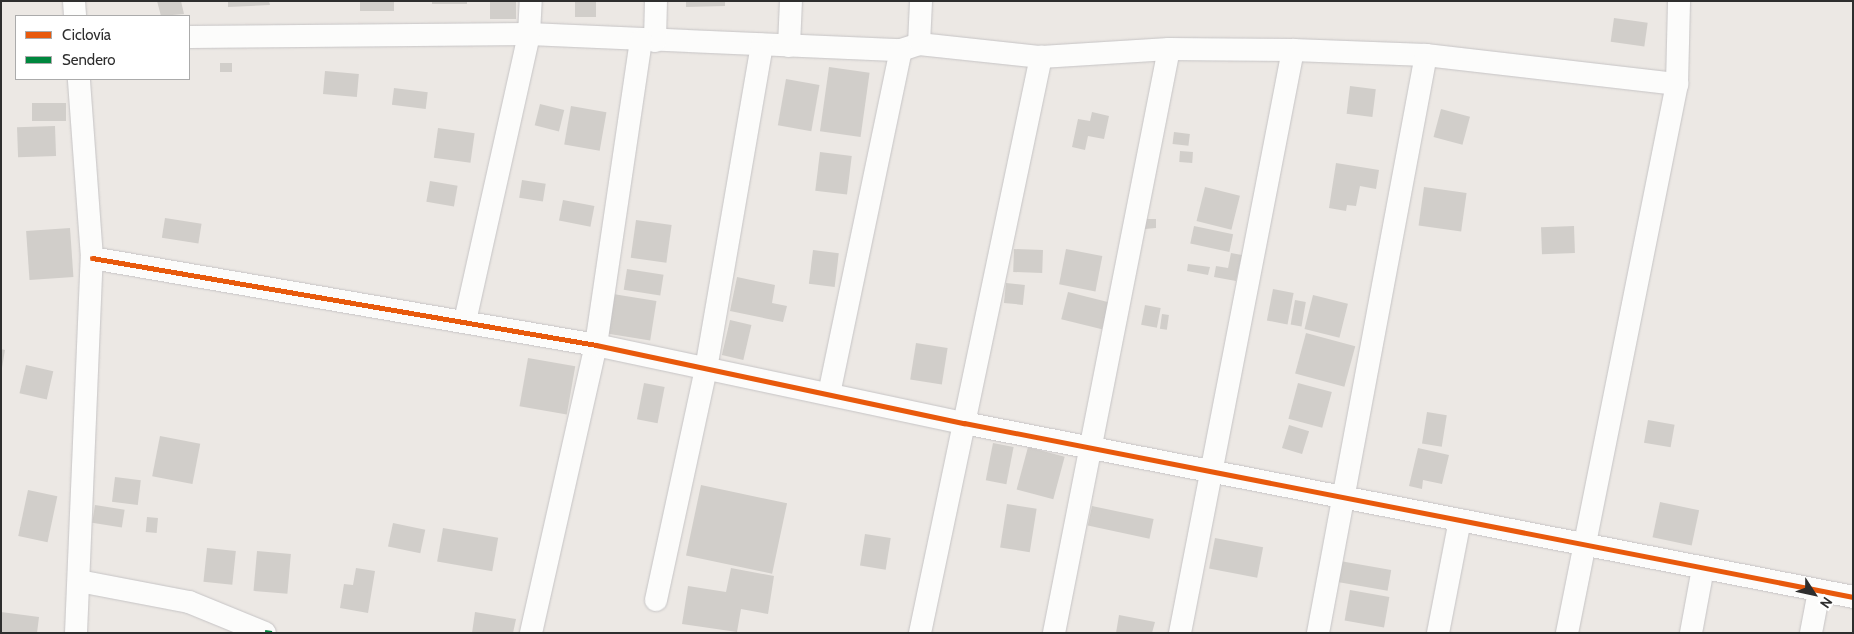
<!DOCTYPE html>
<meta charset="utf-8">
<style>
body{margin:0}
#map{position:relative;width:1854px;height:634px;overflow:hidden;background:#ece8e4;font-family:Cabin,sans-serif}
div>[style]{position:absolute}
.building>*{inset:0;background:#d1ceca;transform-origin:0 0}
.roads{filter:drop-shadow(0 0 1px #c6c4c5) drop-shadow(0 0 1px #c6c4c5)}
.street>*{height:22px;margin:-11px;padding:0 11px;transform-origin:11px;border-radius:11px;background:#fcfcfb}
.quiet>*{height:4px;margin-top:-2px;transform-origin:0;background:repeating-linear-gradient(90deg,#00873e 0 8px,transparent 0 12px)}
.cycleway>*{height:5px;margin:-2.5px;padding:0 2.5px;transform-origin:2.5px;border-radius:2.5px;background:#e8590c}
span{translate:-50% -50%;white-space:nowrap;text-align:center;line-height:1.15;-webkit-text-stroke:4px #fff;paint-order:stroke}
.frame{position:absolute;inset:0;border:2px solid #2e2e2e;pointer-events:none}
.legend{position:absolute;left:15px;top:15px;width:175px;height:65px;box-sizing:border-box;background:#fff;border:1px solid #ababab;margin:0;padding:6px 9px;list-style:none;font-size:15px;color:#2e2e2e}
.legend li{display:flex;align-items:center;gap:10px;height:25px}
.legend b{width:25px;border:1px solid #ababab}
.north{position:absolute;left:1789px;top:569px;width:50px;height:50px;-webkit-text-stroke:4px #fff;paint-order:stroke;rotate:125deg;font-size:14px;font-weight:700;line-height:20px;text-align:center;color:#2e2e2e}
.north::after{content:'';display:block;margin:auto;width:18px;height:22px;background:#2e2e2e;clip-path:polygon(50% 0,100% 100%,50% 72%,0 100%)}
</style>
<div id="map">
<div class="building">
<i style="clip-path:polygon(157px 1px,181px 1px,184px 14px,161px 16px)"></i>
<i style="clip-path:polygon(228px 1px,269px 1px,270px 5px,228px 7px)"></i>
<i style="left:360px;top:1px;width:34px;height:10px"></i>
<i style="left:432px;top:1px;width:35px;height:3px"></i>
<i style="left:490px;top:1px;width:26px;height:18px"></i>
<i style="left:575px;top:1px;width:21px;height:16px"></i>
<i style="clip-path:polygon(686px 1px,725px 1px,725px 6px,686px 7px)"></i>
<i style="left:1614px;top:18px;width:34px;height:24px;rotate:8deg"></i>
<i style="left:220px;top:63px;width:12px;height:9px"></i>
<i style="left:829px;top:67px;width:41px;height:65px;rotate:8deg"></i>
<i style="left:325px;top:71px;width:34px;height:23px;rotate:5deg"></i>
<i style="left:786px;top:79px;width:34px;height:47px;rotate:10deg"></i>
<i style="left:1350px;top:86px;width:26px;height:28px;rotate:7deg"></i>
<i style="left:394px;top:88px;width:34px;height:17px;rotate:7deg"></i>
<i style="left:32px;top:103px;width:34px;height:18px"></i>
<i style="left:540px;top:104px;width:25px;height:22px;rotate:14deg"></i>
<i style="left:571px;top:106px;width:36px;height:39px;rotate:10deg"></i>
<i style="left:1441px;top:109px;width:30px;height:29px;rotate:15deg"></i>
<i style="clip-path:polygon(1092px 112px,1109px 116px,1104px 139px,1088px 136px,1085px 150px,1072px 147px,1078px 119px,1090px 121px)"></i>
<i style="left:55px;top:126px;width:30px;height:38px;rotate:88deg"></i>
<i style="left:438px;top:128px;width:37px;height:30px;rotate:8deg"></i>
<i style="left:1174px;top:132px;width:16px;height:12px;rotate:7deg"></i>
<i style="left:1180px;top:151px;width:13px;height:11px;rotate:4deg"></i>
<i style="left:820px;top:152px;width:32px;height:39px;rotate:7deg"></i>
<i style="clip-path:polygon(1336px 163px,1379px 170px,1376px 189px,1360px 186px,1356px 206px,1347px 205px,1346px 211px,1329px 208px)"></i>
<i style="left:522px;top:180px;width:24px;height:18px;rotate:9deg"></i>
<i style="left:430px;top:181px;width:28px;height:21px;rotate:10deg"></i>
<i style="left:1205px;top:187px;width:36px;height:35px;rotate:14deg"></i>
<i style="left:1424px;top:187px;width:43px;height:39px;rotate:8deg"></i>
<i style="left:563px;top:200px;width:32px;height:21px;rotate:11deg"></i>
<i style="left:165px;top:218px;width:37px;height:20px;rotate:9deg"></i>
<i style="clip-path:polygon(1144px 219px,1156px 219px,1156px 228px,1145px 229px)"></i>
<i style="left:636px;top:220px;width:36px;height:38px;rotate:8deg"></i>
<i style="left:1194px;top:226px;width:40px;height:18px;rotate:12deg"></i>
<i style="left:1574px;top:226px;width:27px;height:33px;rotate:88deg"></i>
<i style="left:70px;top:228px;width:49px;height:44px;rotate:86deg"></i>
<i style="left:1014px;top:249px;width:29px;height:23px;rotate:2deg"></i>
<i style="left:1066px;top:249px;width:37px;height:36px;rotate:11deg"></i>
<i style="left:813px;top:250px;width:26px;height:34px;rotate:7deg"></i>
<i style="clip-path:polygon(1231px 253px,1242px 255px,1236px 281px,1214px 277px,1216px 266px,1228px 268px)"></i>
<i style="clip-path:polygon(1188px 264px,1210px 267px,1208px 275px,1187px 271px)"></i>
<i style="left:627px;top:269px;width:37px;height:21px;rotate:9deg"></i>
<i style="clip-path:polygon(737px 277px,775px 285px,772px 303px,787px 306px,783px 322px,730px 311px)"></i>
<i style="left:1006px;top:283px;width:19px;height:20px;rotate:6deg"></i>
<i style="left:1273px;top:289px;width:21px;height:32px;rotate:11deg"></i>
<i style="left:1068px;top:292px;width:42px;height:28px;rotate:14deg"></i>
<i style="left:613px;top:294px;width:44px;height:40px;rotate:9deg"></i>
<i style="left:1313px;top:295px;width:36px;height:35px;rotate:14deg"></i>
<i style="left:1295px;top:300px;width:11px;height:25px;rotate:10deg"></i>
<i style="left:1145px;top:305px;width:16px;height:20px;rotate:11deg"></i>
<i style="left:1162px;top:314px;width:7px;height:15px;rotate:8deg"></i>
<i style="left:730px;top:320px;width:22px;height:36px;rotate:13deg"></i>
<i style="left:1306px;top:333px;width:51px;height:42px;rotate:15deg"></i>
<i style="left:916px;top:343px;width:32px;height:37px;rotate:9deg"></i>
<i style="clip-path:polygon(1px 349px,5px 350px,2px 368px,1px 368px)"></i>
<i style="left:528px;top:358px;width:48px;height:49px;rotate:10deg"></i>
<i style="left:26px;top:365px;width:28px;height:29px;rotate:13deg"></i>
<i style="left:644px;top:383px;width:21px;height:37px;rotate:11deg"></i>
<i style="left:1298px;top:383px;width:35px;height:37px;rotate:15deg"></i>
<i style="left:1427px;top:412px;width:20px;height:32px;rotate:9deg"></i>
<i style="left:1648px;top:420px;width:27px;height:23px;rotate:10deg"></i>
<i style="left:1289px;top:425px;width:21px;height:24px;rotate:17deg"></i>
<i style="left:160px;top:436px;width:41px;height:41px;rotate:11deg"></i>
<i style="left:993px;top:443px;width:21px;height:38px;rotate:11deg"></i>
<i style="left:1028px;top:447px;width:38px;height:44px;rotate:15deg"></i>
<i style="clip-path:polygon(1418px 448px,1449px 455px,1442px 484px,1423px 480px,1422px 489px,1409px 486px)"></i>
<i style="left:115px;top:477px;width:26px;height:25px;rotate:7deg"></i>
<i style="left:701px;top:485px;width:88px;height:72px;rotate:12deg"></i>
<i style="left:28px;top:490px;width:30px;height:47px;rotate:12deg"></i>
<i style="left:1660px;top:502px;width:40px;height:36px;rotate:12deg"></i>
<i style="left:1007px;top:504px;width:30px;height:44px;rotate:9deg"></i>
<i style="left:95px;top:505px;width:30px;height:18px;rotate:9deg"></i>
<i style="left:1092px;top:506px;width:63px;height:20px;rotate:12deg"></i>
<i style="left:147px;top:517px;width:11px;height:15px;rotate:5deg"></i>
<i style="left:393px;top:523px;width:33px;height:24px;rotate:12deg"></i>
<i style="left:443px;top:528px;width:56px;height:34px;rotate:10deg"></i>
<i style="left:865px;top:534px;width:26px;height:32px;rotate:9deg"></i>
<i style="left:1215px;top:538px;width:49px;height:31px;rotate:11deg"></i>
<i style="left:207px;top:548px;width:29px;height:34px;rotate:6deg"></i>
<i style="left:257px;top:551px;width:34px;height:40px;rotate:5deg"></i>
<i style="left:1340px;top:561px;width:52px;height:21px;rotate:10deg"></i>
<i style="clip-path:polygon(356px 568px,375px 571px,368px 613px,340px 608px,344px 584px,353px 585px)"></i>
<i style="clip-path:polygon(731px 568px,774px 576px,768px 614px,741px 609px,737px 632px,682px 624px,688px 586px,726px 592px)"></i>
<i style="left:1350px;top:590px;width:40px;height:31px;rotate:10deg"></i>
<i style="clip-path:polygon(1px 612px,39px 617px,37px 633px,1px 633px)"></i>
<i style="clip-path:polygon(475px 612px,516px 619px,513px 633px,472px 633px)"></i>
<i style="clip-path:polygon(1119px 615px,1155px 622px,1152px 633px,1116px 633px)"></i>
</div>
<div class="roads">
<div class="street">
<i style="left:74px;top:1px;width:15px;rotate:86deg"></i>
<i style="left:189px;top:37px;width:340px;rotate:-0.5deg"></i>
<i style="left:529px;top:34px;width:372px;rotate:2.5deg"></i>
<i style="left:901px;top:50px;width:19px;rotate:-18deg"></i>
<i style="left:919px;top:44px;width:123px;rotate:6.1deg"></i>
<i style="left:1041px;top:57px;width:128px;rotate:-3.6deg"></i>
<i style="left:1169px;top:49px;width:124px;rotate:0.5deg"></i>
<i style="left:1293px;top:50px;width:133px;rotate:2.2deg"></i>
<i style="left:1426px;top:55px;width:253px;rotate:6.6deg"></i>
<i style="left:655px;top:41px;width:40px;rotate:-88.6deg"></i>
<i style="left:919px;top:44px;width:43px;rotate:-87.3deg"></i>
<i style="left:789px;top:46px;width:45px;rotate:-87.5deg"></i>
<i style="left:92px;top:258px;width:511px;rotate:9.79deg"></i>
<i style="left:596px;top:345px;width:376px;rotate:12deg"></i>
<i style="left:964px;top:423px;width:906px;rotate:11.07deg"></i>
<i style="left:465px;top:321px;width:294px;rotate:-77.4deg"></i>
<i style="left:529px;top:34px;width:33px;rotate:-87deg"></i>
<i style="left:829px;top:394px;width:351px;rotate:-78.2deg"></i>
<i style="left:79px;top:581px;width:112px;rotate:10.8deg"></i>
<i style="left:189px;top:602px;width:82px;rotate:22.2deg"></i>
<i style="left:656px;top:600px;width:236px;rotate:-77.8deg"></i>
<i style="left:706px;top:369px;width:329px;rotate:-80.2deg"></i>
<i style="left:76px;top:633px;width:375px;rotate:-87.6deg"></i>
<i style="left:92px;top:258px;width:179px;rotate:-94.2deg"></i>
<i style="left:531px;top:633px;width:295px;rotate:-77.3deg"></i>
<i style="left:596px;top:345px;width:308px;rotate:-81.6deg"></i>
<i style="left:920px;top:633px;width:589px;rotate:-78.14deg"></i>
<i style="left:1054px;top:633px;width:595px;rotate:-78.86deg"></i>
<i style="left:1180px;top:633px;width:594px;rotate:-79.03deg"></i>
<i style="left:1318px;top:633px;width:588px;rotate:-79.42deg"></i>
<i style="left:1438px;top:633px;width:115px;rotate:-79deg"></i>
<i style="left:1567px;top:633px;width:560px;rotate:-78.67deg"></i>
<i style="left:1677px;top:84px;width:83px;rotate:-88.6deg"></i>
<i style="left:1691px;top:633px;width:66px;rotate:-79.5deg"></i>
<i style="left:1811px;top:633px;width:43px;rotate:-79.2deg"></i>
</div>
</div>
<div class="quiet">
<i style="left:265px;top:632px;width:7px;rotate:8deg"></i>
</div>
<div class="cycleway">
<i style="left:92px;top:258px;width:511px;rotate:9.79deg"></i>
<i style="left:596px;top:345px;width:376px;rotate:12deg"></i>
<i style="left:964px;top:423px;width:906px;rotate:11.07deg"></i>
</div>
<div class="frame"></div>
<ul class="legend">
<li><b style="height:6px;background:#e8590c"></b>Ciclovía</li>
<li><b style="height:6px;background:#00873e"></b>Sendero</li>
</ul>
<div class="north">N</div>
</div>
